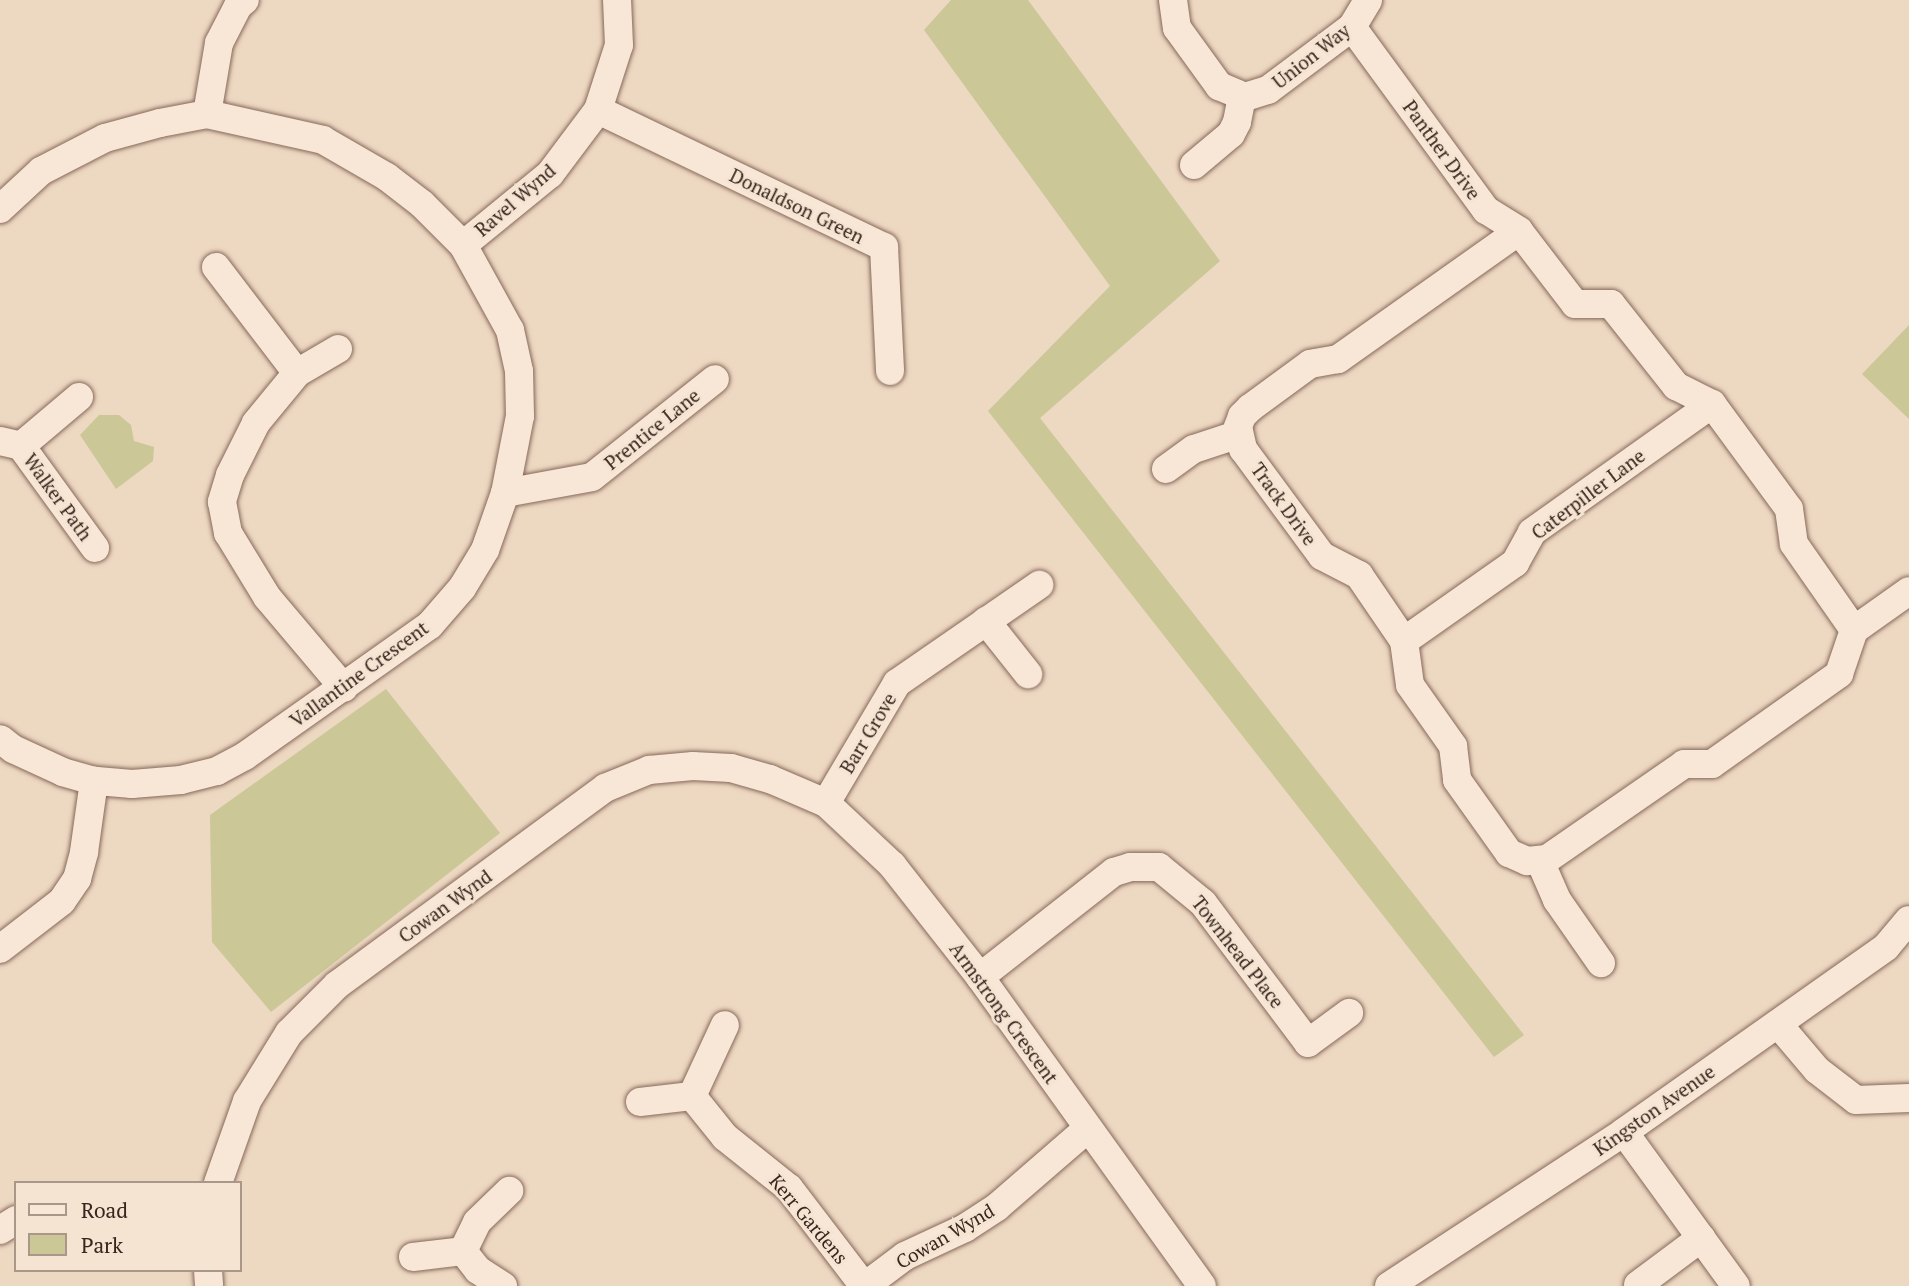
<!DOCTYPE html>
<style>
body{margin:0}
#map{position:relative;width:1909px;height:1286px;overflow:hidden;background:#edd8c2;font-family:"PT Serif",serif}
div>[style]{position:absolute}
.green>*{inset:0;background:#cbc797}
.roads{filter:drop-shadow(0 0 2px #87695a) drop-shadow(0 0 2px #87695a)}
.minor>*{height:28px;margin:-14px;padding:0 14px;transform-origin:14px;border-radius:14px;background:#f8e7d6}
span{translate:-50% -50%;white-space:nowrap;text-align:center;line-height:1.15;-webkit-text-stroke:6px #f5e4d2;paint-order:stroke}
.street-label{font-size:19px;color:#37251e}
.legend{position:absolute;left:14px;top:1181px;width:228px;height:91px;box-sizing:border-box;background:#f5e4d2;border:2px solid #a9988a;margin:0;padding:9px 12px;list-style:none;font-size:21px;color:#37251e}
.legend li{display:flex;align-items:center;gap:14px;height:35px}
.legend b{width:35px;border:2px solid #a9988a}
</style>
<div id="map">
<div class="green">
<i style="clip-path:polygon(951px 0,1028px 0,1220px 261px,1040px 418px,1524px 1035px,1494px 1057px,988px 411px,1110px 286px,924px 30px)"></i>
<i style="clip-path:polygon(1909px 325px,1909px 419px,1862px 374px)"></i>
<i style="clip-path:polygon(99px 415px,119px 415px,131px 425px,134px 441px,154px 447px,153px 461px,116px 489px,80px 435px)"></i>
<i style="clip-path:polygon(386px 689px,500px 833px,271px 1012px,212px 942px,210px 815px)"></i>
</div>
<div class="roads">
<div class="minor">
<i style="left:1173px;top:0;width:28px;rotate:82deg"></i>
<i style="left:1177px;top:28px;width:72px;rotate:54.1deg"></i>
<i style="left:1219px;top:86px;width:28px;rotate:23deg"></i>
<i style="left:1245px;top:97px;width:24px;rotate:-17deg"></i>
<i style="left:1268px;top:90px;width:105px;rotate:-36.9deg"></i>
<i style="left:1352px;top:27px;width:31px;rotate:-59deg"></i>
<i style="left:1352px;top:27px;width:227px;rotate:53.8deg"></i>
<i style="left:1486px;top:210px;width:39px;rotate:32deg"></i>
<i style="left:1519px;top:231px;width:92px;rotate:52.5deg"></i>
<i style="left:1575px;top:304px;width:36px"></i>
<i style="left:1611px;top:304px;width:105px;rotate:51.6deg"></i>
<i style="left:1676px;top:386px;width:40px;rotate:26.6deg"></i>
<i style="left:1712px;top:404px;width:130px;rotate:53.7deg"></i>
<i style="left:1789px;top:509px;width:35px;rotate:82deg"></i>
<i style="left:1794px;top:544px;width:105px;rotate:55.1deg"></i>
<i style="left:598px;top:110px;width:317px;rotate:25.6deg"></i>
<i style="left:884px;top:247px;width:124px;rotate:87.2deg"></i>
<i style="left:207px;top:114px;width:72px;rotate:-80.4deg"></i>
<i style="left:219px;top:43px;width:42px;rotate:-62.8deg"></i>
<i style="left:238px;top:6px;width:9px;rotate:-41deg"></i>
<i style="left:1194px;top:165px;width:48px;rotate:-40deg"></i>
<i style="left:1231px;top:134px;width:13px;rotate:-63deg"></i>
<i style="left:1237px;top:122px;width:25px;rotate:-79deg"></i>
<i style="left:0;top:209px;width:56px;rotate:-42.8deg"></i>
<i style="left:41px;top:171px;width:72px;rotate:-27.3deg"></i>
<i style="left:105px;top:138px;width:57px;rotate:-15.3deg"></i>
<i style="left:160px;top:123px;width:48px;rotate:-10.8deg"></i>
<i style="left:207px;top:114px;width:119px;rotate:12.6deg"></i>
<i style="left:323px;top:140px;width:74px;rotate:30deg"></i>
<i style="left:387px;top:177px;width:44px;rotate:37.6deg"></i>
<i style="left:422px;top:204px;width:58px;rotate:45deg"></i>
<i style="left:463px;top:245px;width:97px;rotate:61.1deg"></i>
<i style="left:510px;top:330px;width:42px;rotate:77.6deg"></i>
<i style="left:519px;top:371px;width:45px;rotate:88.7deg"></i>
<i style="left:520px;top:416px;width:78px;rotate:101deg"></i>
<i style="left:505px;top:493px;width:60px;rotate:109.3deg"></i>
<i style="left:485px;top:550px;width:44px;rotate:121.2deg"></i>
<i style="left:462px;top:588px;width:49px;rotate:130.9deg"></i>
<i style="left:430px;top:625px;width:227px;rotate:144.7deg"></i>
<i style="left:245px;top:756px;width:32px;rotate:152deg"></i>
<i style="left:217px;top:771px;width:37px;rotate:166deg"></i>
<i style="left:181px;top:780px;width:49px;rotate:175.3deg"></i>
<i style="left:132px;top:784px;width:38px;rotate:-175deg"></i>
<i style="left:94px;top:781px;width:32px;rotate:-164deg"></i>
<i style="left:63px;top:772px;width:55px;rotate:-155.3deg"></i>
<i style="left:13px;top:749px;width:16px;rotate:-142deg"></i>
<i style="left:1519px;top:231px;width:222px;rotate:144.7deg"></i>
<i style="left:1338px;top:359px;width:28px;rotate:170deg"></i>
<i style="left:1310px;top:364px;width:74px;rotate:143.7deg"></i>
<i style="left:1250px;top:408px;width:11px;rotate:135deg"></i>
<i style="left:1242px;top:416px;width:12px;rotate:110deg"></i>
<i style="left:1238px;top:427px;width:23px;rotate:77deg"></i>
<i style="left:1243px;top:449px;width:133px;rotate:53.6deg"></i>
<i style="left:1322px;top:556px;width:42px;rotate:27.2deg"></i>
<i style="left:1359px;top:575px;width:80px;rotate:55.7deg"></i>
<i style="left:1404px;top:641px;width:44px;rotate:82.2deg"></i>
<i style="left:1410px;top:685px;width:75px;rotate:54.8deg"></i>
<i style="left:1453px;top:746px;width:34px;rotate:83deg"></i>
<i style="left:1457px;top:780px;width:90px;rotate:54.5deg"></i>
<i style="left:1509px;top:853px;width:20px;rotate:24deg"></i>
<i style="left:1527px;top:861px;width:20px;rotate:-6deg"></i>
<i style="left:1547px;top:859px;width:167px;rotate:-34.7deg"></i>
<i style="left:1684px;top:764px;width:28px"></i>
<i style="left:1712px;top:764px;width:156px;rotate:-35.3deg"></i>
<i style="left:1839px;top:674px;width:46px;rotate:-71.2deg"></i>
<i style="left:1854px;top:630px;width:67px;rotate:-35.3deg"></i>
<i style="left:463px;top:245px;width:112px;rotate:-39.2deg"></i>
<i style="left:550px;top:174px;width:80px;rotate:-53.1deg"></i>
<i style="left:598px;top:110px;width:68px;rotate:-72.1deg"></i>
<i style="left:619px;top:45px;width:45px;rotate:-92.5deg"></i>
<i style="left:216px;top:267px;width:133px;rotate:52.6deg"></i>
<i style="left:338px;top:349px;width:48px;rotate:149.7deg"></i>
<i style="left:297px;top:373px;width:65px;rotate:129.4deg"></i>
<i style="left:256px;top:423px;width:58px;rotate:116.6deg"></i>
<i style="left:230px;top:475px;width:28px;rotate:107deg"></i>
<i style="left:222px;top:502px;width:32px;rotate:79deg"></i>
<i style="left:228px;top:533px;width:75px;rotate:58.6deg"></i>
<i style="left:267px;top:597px;width:119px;rotate:49.8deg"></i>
<i style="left:0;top:441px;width:22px;rotate:13deg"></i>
<i style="left:21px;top:446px;width:126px;rotate:54deg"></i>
<i style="left:21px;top:446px;width:76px;rotate:-40.2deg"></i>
<i style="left:1166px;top:469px;width:34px;rotate:-36deg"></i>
<i style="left:1194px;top:449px;width:47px;rotate:-18.4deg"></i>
<i style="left:505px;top:493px;width:88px;rotate:-10.4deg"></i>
<i style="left:592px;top:477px;width:157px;rotate:-38.5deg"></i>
<i style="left:986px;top:621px;width:68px;rotate:51.6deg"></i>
<i style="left:1404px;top:641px;width:136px;rotate:-35.1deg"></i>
<i style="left:1515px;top:563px;width:35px;rotate:-61deg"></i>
<i style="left:1532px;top:532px;width:221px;rotate:-35.4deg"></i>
<i style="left:826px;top:803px;width:139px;rotate:-59.4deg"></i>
<i style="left:897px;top:683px;width:173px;rotate:-34.6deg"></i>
<i style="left:1540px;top:861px;width:43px;rotate:66.4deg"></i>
<i style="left:1557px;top:900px;width:77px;rotate:55.1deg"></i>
<i style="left:0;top:949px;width:78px;rotate:-37.7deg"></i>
<i style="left:62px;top:901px;width:27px;rotate:-56deg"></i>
<i style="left:77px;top:879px;width:28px;rotate:-75deg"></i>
<i style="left:84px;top:852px;width:72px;rotate:-82deg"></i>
<i style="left:980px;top:977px;width:170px;rotate:-38.1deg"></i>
<i style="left:1114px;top:872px;width:17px;rotate:-17deg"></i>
<i style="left:1130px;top:867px;width:29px"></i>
<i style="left:1159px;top:867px;width:57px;rotate:39.3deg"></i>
<i style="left:1203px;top:903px;width:175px;rotate:53.1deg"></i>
<i style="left:1308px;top:1043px;width:51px;rotate:-36.2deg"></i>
<i style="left:1778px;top:1024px;width:60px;rotate:49.7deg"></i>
<i style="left:1817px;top:1070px;width:49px;rotate:37.6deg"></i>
<i style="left:1856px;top:1100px;width:53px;rotate:-2.2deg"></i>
<i style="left:692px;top:1096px;width:53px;rotate:51.2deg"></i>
<i style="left:725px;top:1137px;width:82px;rotate:38.6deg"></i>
<i style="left:789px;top:1188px;width:123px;rotate:52.6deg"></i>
<i style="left:640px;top:1102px;width:52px;rotate:-6.6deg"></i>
<i style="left:692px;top:1096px;width:78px;rotate:-65.1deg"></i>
<i style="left:1624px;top:1132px;width:190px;rotate:54deg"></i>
<i style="left:218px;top:1183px;width:87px;rotate:-70.5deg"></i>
<i style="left:247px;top:1101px;width:80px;rotate:-58.3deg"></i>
<i style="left:289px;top:1033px;width:68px;rotate:-45deg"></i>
<i style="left:337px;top:985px;width:333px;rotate:-36.3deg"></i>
<i style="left:605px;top:788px;width:48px;rotate:-22.2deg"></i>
<i style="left:649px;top:770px;width:44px;rotate:-5.2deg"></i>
<i style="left:693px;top:766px;width:38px;rotate:3deg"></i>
<i style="left:731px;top:768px;width:41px;rotate:15.8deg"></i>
<i style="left:770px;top:779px;width:61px;rotate:23.2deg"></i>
<i style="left:826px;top:803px;width:91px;rotate:43.2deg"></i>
<i style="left:892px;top:865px;width:142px;rotate:51.8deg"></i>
<i style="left:980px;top:977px;width:380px;rotate:54.3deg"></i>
<i style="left:0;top:1230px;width:19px;rotate:-32deg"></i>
<i style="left:463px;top:1251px;width:24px;rotate:52deg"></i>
<i style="left:478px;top:1270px;width:30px;rotate:33deg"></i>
<i style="left:413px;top:1257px;width:50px;rotate:-6.8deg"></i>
<i style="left:463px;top:1251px;width:32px;rotate:-64deg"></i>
<i style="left:477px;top:1222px;width:45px;rotate:-44.1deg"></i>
<i style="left:208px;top:1270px;width:16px;rotate:86deg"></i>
<i style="left:1638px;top:1285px;width:79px;rotate:-36.7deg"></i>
<i style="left:865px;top:1286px;width:50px;rotate:-36.9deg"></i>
<i style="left:905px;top:1256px;width:66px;rotate:-25deg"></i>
<i style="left:965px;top:1228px;width:38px;rotate:-33deg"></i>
<i style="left:997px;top:1207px;width:119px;rotate:-40.9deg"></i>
<i style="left:1389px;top:1286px;width:281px;rotate:-33.2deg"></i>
<i style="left:1624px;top:1132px;width:321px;rotate:-35.2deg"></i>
<i style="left:1886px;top:947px;width:35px;rotate:-50deg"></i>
</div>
</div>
<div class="street-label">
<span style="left:1311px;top:56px;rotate:-38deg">Union Way</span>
<span style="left:1442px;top:150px;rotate:54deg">Panther Drive</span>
<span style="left:515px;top:200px;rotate:-41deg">Ravel Wynd</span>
<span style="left:797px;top:206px;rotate:26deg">Donaldson Green</span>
<span style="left:652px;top:429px;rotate:-39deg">Prentice Lane</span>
<span style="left:1588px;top:494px;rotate:-37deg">Caterpiller Lane</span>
<span style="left:58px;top:497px;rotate:54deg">Walker Path</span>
<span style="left:1284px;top:504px;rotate:54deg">Track Drive</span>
<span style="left:359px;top:674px;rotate:-36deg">Vallantine Crescent</span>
<span style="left:868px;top:733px;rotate:-59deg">Barr Grove</span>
<span style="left:445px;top:906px;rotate:-36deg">Cowan Wynd</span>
<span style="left:1238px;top:952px;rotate:52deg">Townhead Place</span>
<span style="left:1004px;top:1013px;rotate:54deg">Armstrong Crescent</span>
<span style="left:1654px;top:1110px;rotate:-35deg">Kingston Avenue</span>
<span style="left:809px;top:1219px;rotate:50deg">Kerr Gardens</span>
<span style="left:945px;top:1236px;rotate:-30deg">Cowan Wynd</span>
</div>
<ul class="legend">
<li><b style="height:9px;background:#f8e7d6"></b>Road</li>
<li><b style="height:19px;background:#cbc797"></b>Park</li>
</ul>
</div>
